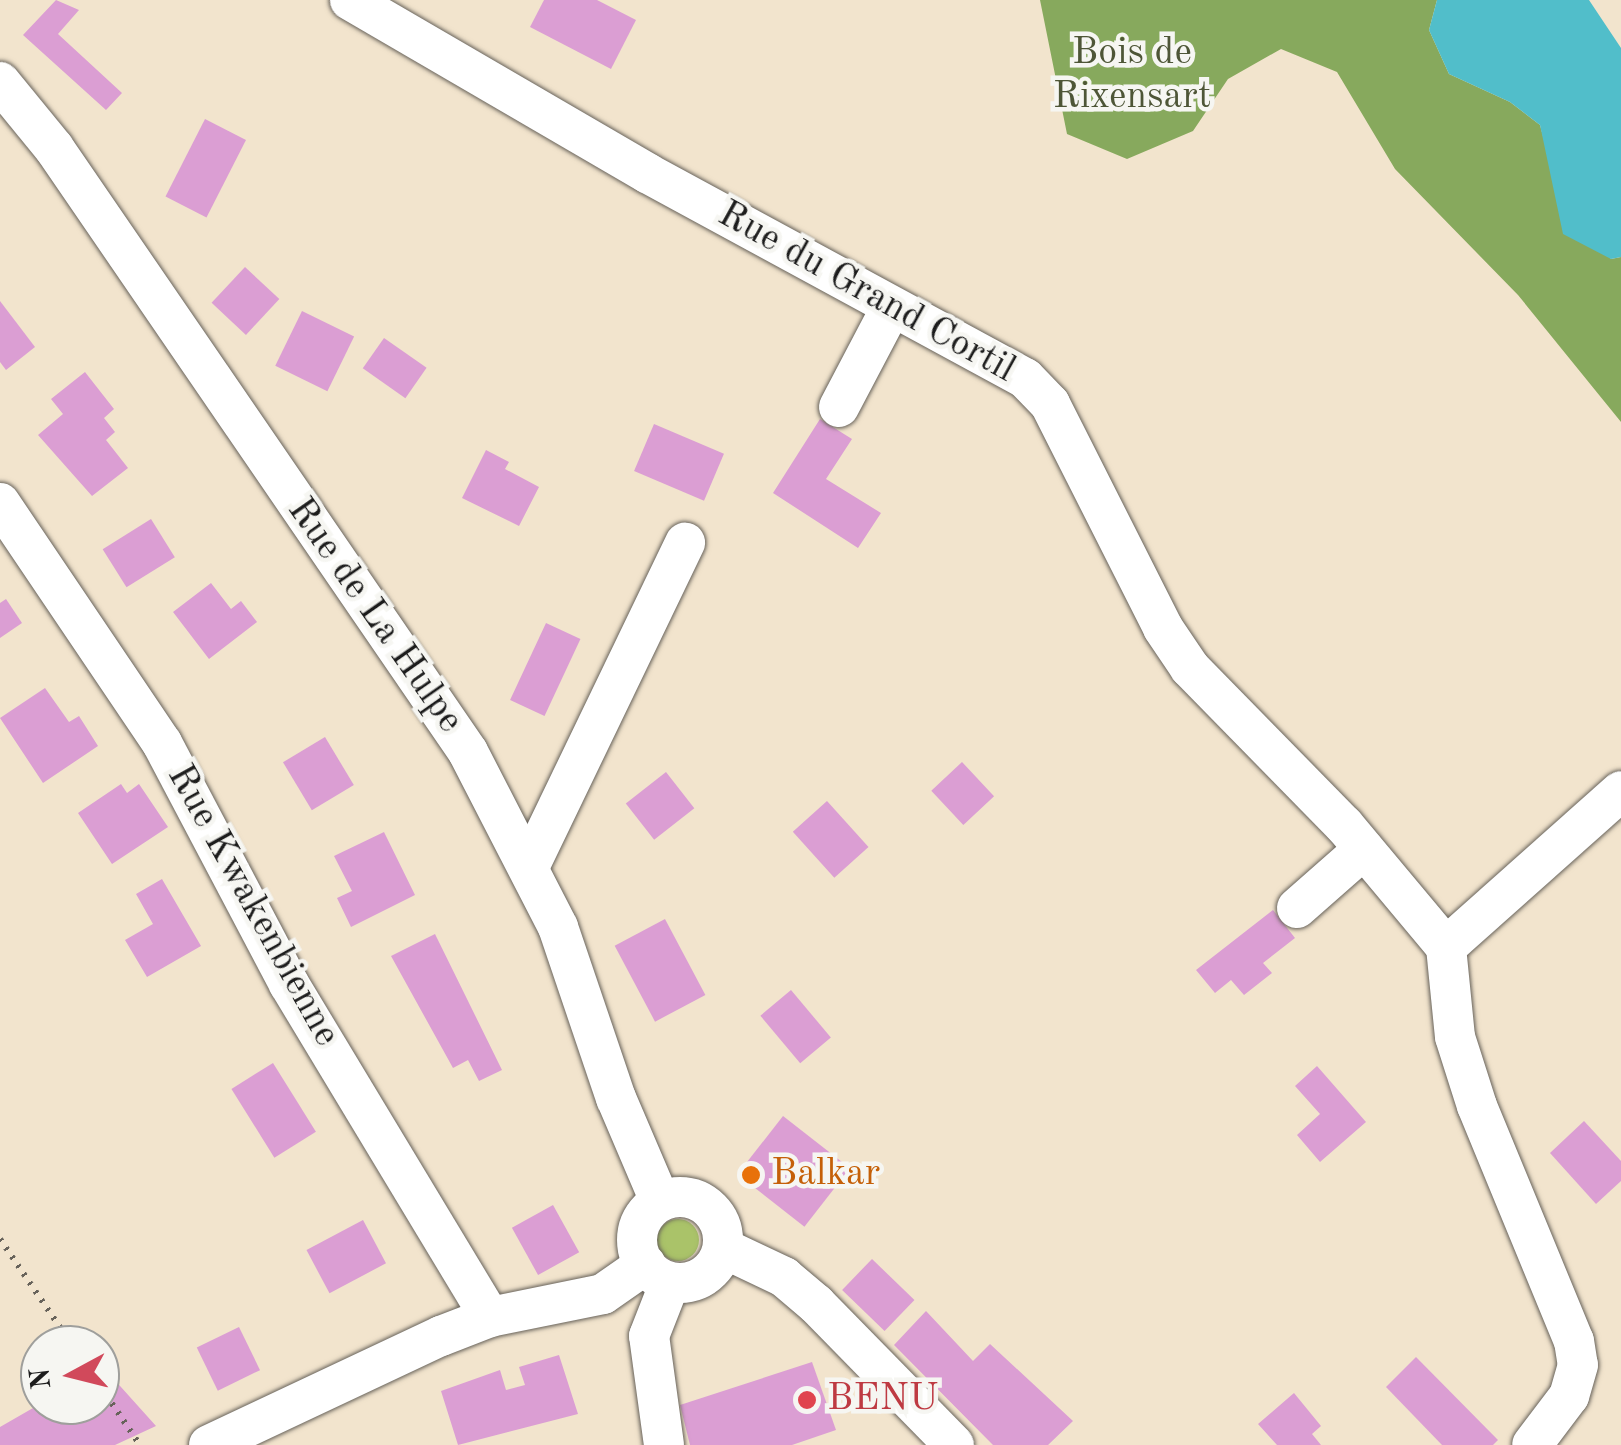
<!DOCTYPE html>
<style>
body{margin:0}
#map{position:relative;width:1621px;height:1445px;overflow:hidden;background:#f2e4cd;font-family:"Old Standard TT",serif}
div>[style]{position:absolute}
.green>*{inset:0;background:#aac369}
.round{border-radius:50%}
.forest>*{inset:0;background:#87a95d}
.water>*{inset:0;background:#51beca}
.building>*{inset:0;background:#db9ed3;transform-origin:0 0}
.path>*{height:6px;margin-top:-3px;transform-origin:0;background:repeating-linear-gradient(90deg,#67625a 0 2.5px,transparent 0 10.5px)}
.roads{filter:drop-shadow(0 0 2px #67625a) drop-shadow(0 0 2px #67625a)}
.minor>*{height:40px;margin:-20px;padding:0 20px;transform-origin:20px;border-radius:20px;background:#fff}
.minor>.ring{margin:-20px;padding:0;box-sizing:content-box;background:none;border:40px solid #fff;border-radius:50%}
.dots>*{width:28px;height:28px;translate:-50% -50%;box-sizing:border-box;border:5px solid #f6f6f2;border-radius:50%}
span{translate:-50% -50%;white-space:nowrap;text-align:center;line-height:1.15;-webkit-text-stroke:9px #f6f6f2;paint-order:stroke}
.park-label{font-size:38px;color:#4e5637}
.street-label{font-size:38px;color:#1c1c1c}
.food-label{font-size:38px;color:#c56008}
.left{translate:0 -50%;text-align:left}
.health-label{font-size:38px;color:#be3a42}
.north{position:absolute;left:20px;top:1325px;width:100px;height:100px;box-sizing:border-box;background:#f6f6f2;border:2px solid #9f9f9c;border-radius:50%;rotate:263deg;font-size:28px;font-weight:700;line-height:40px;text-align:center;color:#1c1c1c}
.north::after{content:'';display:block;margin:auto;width:35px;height:45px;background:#d1495b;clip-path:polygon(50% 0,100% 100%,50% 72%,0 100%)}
</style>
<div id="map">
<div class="green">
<i class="round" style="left:657px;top:1219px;width:42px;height:42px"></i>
</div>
<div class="forest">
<i style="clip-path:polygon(1040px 0,1437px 0,1429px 30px,1449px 74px,1510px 102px,1540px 125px,1550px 162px,1611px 259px,1621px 257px,1621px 422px,1518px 295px,1395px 169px,1337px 72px,1281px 49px,1228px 79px,1193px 131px,1127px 159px,1067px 134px)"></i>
</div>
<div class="water">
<i style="clip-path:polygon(1437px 0,1589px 0,1621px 48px,1621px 257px,1611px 259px,1563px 234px,1540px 125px,1510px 102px,1449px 74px,1429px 30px)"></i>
</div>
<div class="building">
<i style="clip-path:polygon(56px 0,79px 10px,58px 34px,122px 93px,106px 110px,23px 35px)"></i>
<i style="clip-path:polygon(544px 0,597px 0,636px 20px,611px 69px,530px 27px)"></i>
<i style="left:205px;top:119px;width:46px;height:87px;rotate:27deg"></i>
<i style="left:245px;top:267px;width:47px;height:49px;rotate:43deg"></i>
<i style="clip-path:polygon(0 301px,35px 347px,6px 370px,0 362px)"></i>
<i style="left:302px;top:311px;width:58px;height:61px;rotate:26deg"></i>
<i style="left:384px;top:338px;width:52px;height:37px;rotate:35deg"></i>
<i style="clip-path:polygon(85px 372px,114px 409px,104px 418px,115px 432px,106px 440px,128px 468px,92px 496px,38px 435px,63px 414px,51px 399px)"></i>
<i style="clip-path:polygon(820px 419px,852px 439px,826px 479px,881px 513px,858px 548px,773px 493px)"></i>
<i style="left:654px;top:424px;width:76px;height:51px;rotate:23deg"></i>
<i style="clip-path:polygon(486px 450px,509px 462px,505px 469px,539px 487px,519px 526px,462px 498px)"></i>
<i style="left:151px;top:519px;width:45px;height:57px;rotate:58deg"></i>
<i style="clip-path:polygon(211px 583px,231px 609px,241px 601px,257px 622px,209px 659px,173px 612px)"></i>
<i style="clip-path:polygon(6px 599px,22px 623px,0 638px,0 603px)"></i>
<i style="left:546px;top:623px;width:38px;height:85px;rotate:25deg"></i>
<i style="clip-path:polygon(45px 688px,69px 722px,79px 716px,98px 746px,43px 783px,0 718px)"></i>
<i style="left:325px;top:737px;width:56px;height:49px;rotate:59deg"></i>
<i style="left:962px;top:762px;width:47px;height:42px;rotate:47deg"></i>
<i style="left:666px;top:772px;width:46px;height:51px;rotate:52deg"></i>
<i style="clip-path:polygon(121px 784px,127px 793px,139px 784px,168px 827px,112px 864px,78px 813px)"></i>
<i style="left:827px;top:801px;width:62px;height:46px;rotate:48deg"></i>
<i style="clip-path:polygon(384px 832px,415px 895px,351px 927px,337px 898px,352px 891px,334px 856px)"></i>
<i style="clip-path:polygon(162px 879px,201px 946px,147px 977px,125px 940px,153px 924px,136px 894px)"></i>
<i style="clip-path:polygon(1273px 910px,1295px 938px,1263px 963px,1272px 973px,1244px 995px,1231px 980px,1215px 993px,1196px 970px)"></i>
<i style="left:665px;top:919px;width:86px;height:57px;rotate:62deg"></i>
<i style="clip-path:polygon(435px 934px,502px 1070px,479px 1081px,468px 1060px,453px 1068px,391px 956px)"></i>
<i style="left:791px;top:990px;width:62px;height:40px;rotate:50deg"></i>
<i style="left:273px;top:1063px;width:81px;height:49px;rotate:58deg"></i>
<i style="clip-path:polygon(1317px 1066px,1366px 1122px,1320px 1162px,1297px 1135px,1320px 1114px,1295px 1086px)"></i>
<i style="left:783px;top:1116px;width:85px;height:74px;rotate:38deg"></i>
<i style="clip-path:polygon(1584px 1121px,1621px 1161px,1621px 1181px,1596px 1204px,1550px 1153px)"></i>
<i style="left:553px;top:1205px;width:54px;height:47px;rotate:61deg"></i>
<i style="left:363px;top:1220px;width:49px;height:64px;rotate:62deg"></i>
<i style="left:872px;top:1259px;width:59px;height:43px;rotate:44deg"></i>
<i style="clip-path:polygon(926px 1311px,973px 1361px,990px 1344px,1073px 1421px,1048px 1445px,993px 1445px,894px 1345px)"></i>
<i style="left:239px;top:1327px;width:48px;height:47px;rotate:64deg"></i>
<i style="clip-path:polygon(559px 1355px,578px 1414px,458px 1445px,441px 1391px,500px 1370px,506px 1390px,525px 1385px,519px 1367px)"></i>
<i style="clip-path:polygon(1416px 1357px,1498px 1440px,1493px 1445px,1442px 1445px,1386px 1387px)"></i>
<i style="clip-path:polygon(812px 1362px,836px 1430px,792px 1445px,690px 1445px,680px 1405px)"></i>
<i style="clip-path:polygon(103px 1367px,156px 1426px,115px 1445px,0 1445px,0 1427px,40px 1404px,100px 1405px)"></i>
<i style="clip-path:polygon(1294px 1393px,1321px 1426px,1312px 1434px,1321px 1445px,1277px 1445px,1258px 1424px)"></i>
</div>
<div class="path">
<i style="left:0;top:1239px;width:128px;rotate:55.8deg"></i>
<i style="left:100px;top:1386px;width:71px;rotate:55.9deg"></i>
</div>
<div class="roads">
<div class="minor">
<i style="left:350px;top:0;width:344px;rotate:30.2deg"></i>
<i style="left:647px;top:173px;width:430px;rotate:28.5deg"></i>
<i style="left:1025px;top:378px;width:36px;rotate:46deg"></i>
<i style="left:1050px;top:404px;width:251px;rotate:63.2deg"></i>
<i style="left:1163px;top:628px;width:48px;rotate:56deg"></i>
<i style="left:1190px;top:668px;width:220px;rotate:45.6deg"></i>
<i style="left:1344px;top:825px;width:159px;rotate:50.1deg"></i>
<i style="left:0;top:82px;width:85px;rotate:50.7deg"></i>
<i style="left:54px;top:148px;width:732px;rotate:55.57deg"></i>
<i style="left:468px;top:752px;width:197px;rotate:62.8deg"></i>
<i style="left:558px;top:927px;width:181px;rotate:71.3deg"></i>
<i style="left:616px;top:1098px;width:110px;rotate:66.9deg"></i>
<i style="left:839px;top:407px;width:112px;rotate:-62.3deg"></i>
<i style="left:0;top:503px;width:290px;rotate:56deg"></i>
<i style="left:162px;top:743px;width:272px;rotate:62.2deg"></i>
<i style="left:289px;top:984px;width:389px;rotate:58.9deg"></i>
<i style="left:529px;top:867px;width:360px;rotate:-64.3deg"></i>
<i style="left:1297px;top:908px;width:89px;rotate:-41.4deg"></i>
<i style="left:1446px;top:947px;width:90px;rotate:84.3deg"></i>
<i style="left:1455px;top:1037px;width:72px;rotate:72.3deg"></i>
<i style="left:1477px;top:1106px;width:254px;rotate:67.6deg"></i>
<i style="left:1574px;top:1341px;width:24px;rotate:81deg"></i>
<i style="left:1578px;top:1365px;width:32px;rotate:106deg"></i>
<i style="left:1569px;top:1396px;width:61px;rotate:127.1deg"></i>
<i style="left:1446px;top:947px;width:234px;rotate:-41.7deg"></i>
<i class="ring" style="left:637px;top:1197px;width:46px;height:46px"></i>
<i style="left:723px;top:1248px;width:68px;rotate:25.4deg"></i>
<i style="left:784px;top:1277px;width:42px;rotate:40.2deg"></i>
<i style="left:816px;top:1304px;width:197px;rotate:45.6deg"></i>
<i style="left:209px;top:1445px;width:256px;rotate:-25.2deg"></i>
<i style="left:441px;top:1336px;width:53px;rotate:-21.2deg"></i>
<i style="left:490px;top:1317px;width:115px;rotate:-11.5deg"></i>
<i style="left:603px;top:1294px;width:52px;rotate:-34.9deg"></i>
<i style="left:664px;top:1445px;width:110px;rotate:-97.8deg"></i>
<i style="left:649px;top:1336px;width:55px;rotate:-68.6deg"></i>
</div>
</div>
<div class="dots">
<i style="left:751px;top:1175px;background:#e8710a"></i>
<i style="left:807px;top:1400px;background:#e0444e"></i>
</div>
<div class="park-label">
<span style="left:1132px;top:76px">Bois de<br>Rixensart</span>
</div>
<div class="street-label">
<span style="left:866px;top:293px;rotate:29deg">Rue du Grand Cortil</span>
<span style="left:374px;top:616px;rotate:55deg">Rue de La Hulpe</span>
<span style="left:252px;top:906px;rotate:61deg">Rue Kwakenbienne</span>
</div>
<div class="food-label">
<span class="left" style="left:771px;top:1175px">Balkar</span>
</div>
<div class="health-label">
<span class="left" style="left:827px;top:1400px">BENU</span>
</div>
<div class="north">N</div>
</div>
